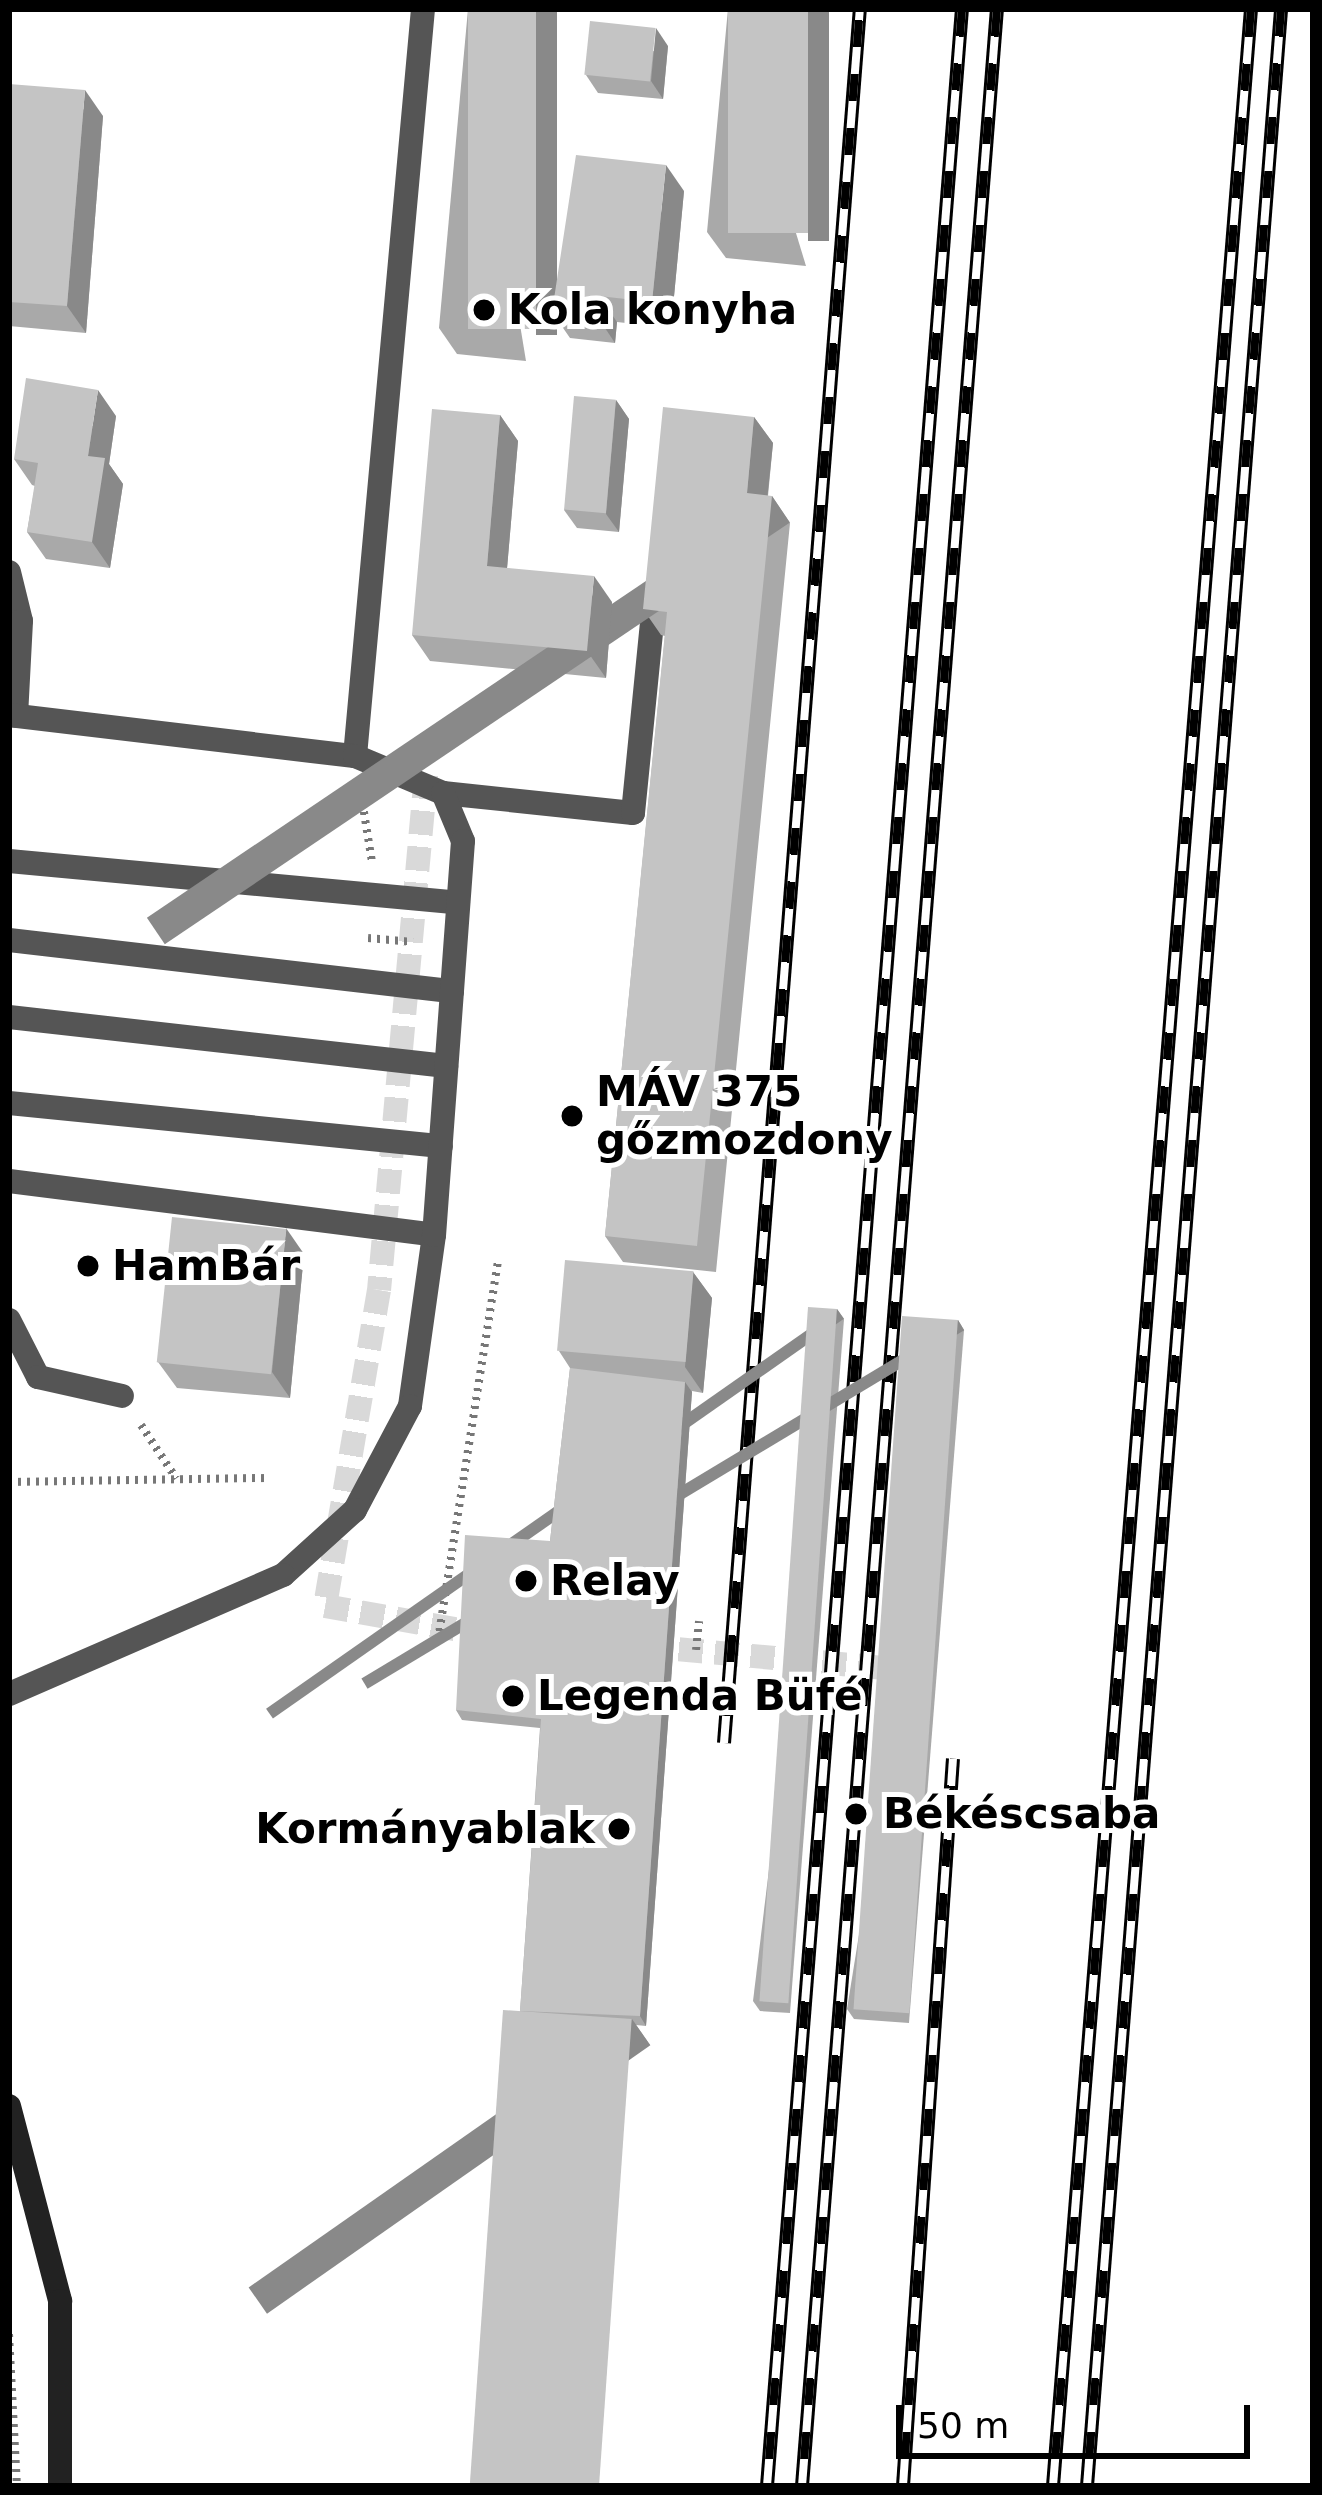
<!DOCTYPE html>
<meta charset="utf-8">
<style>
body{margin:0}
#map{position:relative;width:1322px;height:2495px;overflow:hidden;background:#fff;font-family:"DejaVu Sans",sans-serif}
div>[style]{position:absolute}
.street-tunnel>*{height:24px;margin-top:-12px;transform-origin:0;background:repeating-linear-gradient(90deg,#d9d9d9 0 24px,transparent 0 36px)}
.path>*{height:8px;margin-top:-4px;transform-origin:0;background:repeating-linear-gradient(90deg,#777 0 3px,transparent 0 9px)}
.lane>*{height:24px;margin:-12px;padding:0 12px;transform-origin:12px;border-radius:12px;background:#555}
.street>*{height:24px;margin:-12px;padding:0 12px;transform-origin:12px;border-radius:12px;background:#555}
.secondary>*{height:24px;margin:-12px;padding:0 12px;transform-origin:12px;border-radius:12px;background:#222}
.rail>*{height:14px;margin-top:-7px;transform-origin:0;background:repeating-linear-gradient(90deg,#fff 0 27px,#000 0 54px);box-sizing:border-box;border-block:3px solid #000}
.wall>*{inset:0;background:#a9a9a9}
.shaded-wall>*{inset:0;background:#898989;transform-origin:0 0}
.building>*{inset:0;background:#c4c4c4;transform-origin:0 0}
.dots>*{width:33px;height:33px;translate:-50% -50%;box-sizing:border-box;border:6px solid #fff;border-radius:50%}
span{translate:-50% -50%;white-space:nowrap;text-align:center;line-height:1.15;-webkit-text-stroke:10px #fff;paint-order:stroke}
.poi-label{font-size:42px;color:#000;font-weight:700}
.left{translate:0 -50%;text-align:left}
.right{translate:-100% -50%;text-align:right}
.frame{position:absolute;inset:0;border:12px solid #000;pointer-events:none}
.scale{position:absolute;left:896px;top:2405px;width:354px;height:54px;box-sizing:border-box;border:6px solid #000;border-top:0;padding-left:15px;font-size:36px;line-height:42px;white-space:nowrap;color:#000;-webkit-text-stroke:9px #fff;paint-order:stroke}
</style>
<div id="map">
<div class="street-tunnel">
<i style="left:426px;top:775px;width:517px;rotate:95.21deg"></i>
<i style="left:379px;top:1290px;width:321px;rotate:99.7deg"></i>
<i style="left:325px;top:1606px;width:165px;rotate:10.1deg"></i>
<i style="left:643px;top:1646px;width:263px;rotate:5.2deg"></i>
</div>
<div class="path">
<i style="left:361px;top:794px;width:69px;rotate:80.8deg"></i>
<i style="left:368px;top:938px;width:45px;rotate:5.1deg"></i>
<i style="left:141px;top:1425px;width:64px;rotate:56.6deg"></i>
<i style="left:9px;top:1482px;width:257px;rotate:-0.9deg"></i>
<i style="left:438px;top:1640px;width:385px;rotate:-81deg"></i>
<i style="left:696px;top:1650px;width:29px;rotate:-84deg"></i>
<i style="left:9px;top:2334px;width:152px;rotate:87deg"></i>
</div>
<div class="lane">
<i style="left:9px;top:572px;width:50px;rotate:76.2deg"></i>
<i style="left:21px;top:621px;width:95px;rotate:93deg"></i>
<i style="left:355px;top:756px;width:750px;rotate:-84.8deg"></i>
<i style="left:443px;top:793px;width:191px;rotate:6deg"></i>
<i style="left:633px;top:813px;width:212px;rotate:-84.3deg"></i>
<i style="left:9px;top:861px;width:451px;rotate:5.3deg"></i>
<i style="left:9px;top:940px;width:446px;rotate:6.6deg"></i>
<i style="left:9px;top:1017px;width:440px;rotate:6.4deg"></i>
<i style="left:9px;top:1103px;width:434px;rotate:5.7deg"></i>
<i style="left:9px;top:1181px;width:428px;rotate:7.2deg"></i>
<i style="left:434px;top:1235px;width:173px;rotate:98deg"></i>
<i style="left:410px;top:1406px;width:118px;rotate:117.9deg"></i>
<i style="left:355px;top:1510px;width:97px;rotate:137.9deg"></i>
<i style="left:283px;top:1575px;width:299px;rotate:156.5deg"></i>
<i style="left:9px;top:1320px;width:64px;rotate:63deg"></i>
<i style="left:38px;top:1377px;width:86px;rotate:12.7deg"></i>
</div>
<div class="street">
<i style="left:9px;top:715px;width:348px;rotate:6.8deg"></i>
<i style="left:355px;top:756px;width:95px;rotate:22.8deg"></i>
<i style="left:443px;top:793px;width:52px;rotate:67.4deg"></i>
<i style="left:463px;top:841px;width:395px;rotate:94.2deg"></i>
</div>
<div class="secondary">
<i style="left:9px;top:2106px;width:202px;rotate:75.3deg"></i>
<i style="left:60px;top:2301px;width:185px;rotate:90deg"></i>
</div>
<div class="rail">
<i style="left:724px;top:1743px;width:1739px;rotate:-85.52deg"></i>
<i style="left:767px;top:2486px;width:2485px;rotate:-85.5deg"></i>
<i style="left:802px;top:2486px;width:2485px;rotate:-85.5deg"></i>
<i style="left:903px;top:2486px;width:729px;rotate:-86.07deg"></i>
<i style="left:1053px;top:2486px;width:2485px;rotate:-85.43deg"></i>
<i style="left:1087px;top:2486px;width:2485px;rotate:-85.52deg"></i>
</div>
<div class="wall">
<i style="clip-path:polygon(468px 9px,526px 361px,457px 354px,439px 328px)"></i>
<i style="clip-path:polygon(728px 9px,806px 266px,726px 258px,707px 232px)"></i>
<i style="clip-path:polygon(668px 46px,663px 99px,598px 93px,586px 75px)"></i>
<i style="clip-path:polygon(9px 84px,103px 116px,86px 333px,9px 326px)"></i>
<i style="clip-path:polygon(684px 191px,671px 328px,617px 322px,615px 343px,570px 338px,552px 312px)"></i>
<i style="clip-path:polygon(616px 400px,629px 419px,619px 532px,577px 528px,564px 510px)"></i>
<i style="clip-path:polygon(500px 415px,518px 441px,507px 568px,612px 602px,606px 678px,430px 661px,412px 635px)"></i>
<i style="clip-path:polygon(116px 416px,109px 464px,123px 484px,110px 568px,46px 559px,27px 532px,35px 486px,32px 485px,14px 459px)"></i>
<i style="clip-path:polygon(754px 417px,773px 443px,768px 496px,772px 496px,790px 523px,716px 1272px,623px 1262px,605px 1236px,665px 636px,661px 635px,643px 609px)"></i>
<i style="clip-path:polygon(304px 1254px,290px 1398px,177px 1388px,158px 1362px)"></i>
<i style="clip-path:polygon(693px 1272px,712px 1298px,703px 1393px,692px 1391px,646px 2026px,636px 2025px,650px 2045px,520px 2012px,540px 1728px,462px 1720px,456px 1710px,550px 1541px,570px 1368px,559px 1351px)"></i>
<i style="clip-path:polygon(837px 1309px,844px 1319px,790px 2013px,760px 2011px,753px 2001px)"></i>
<i style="clip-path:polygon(958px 1320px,964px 1330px,909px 2023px,854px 2019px,847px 2009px)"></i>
</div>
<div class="shaded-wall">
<i style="left:536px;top:9px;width:21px;height:326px"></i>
<i style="left:808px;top:9px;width:21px;height:232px"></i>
<i style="clip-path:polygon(656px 28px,668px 46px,663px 99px,651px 81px)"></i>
<i style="clip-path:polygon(85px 90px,103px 116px,86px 333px,67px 306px)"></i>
<i style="clip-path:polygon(666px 165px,684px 191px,671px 328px,652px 302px)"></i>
<i style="clip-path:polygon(599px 296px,617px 322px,615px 343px,597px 316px)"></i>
<i style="clip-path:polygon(98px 390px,116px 416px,109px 464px,123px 484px,110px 568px,92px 542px,88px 456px)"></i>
<i style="clip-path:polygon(616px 400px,629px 419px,619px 532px,606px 514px)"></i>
<i style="clip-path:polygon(500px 415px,518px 441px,505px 592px,487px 566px)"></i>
<i style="clip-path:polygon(754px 417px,773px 443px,765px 520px,747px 493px)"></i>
<i style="left:772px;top:496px;width:32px;height:754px;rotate:56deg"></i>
<i style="clip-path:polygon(594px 576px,612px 602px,606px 678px,587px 651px)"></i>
<i style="clip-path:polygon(286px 1228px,304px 1254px,290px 1398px,272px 1372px)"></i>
<i style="clip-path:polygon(693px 1272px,712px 1298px,703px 1393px,685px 1367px)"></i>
<i style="left:837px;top:1309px;width:12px;height:697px;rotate:55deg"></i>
<i style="left:958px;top:1320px;width:12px;height:696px;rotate:59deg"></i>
<i style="clip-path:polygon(685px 1382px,692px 1392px,646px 2026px,640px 2016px)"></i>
<i style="left:632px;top:2019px;width:32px;height:468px;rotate:55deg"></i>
</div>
<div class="building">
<i style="left:468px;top:9px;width:68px;height:320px"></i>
<i style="left:728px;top:9px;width:80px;height:224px"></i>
<i style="left:590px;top:21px;width:66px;height:54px;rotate:6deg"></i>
<i style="clip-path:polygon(9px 84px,85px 90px,67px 306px,9px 302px)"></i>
<i style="clip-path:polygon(576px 155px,666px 165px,652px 302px,599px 296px,597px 316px,552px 312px)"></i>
<i style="clip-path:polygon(26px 378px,98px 390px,88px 456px,105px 458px,92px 542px,27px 532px,38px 463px,14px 459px)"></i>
<i style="left:574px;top:396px;width:42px;height:114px;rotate:5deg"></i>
<i style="clip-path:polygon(663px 407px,754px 417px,747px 493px,772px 496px,697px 1246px,605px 1236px,667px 612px,643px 609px)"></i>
<i style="clip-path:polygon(432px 409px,500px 415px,487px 566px,594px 576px,587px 651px,412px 635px)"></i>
<i style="left:172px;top:1217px;width:115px;height:146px;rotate:6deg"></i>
<i style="left:565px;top:1260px;width:129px;height:91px;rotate:5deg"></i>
<i style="left:808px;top:1307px;width:29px;height:696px;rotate:4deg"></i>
<i style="left:902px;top:1316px;width:56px;height:695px;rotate:4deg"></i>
<i style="clip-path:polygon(570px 1368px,685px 1382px,640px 2016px,520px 2011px,541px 1719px,456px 1710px,465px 1535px,550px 1541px)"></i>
<i style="left:503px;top:2010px;width:129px;height:477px;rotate:4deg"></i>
</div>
<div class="dots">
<i style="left:484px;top:310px;background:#000"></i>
<i style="left:572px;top:1116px;background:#000"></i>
<i style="left:88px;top:1266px;background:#000"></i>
<i style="left:526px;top:1581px;background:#000"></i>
<i style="left:513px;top:1696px;background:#000"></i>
<i style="left:856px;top:1814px;background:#000"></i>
<i style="left:619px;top:1829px;background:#000"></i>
</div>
<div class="poi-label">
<span class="left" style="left:508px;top:310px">Kola konyha</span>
<span class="left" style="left:596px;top:1116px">MÁV 375<br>gőzmozdony</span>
<span class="left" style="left:112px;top:1266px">HamBár</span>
<span class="left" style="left:550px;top:1581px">Relay</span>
<span class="left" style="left:537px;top:1696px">Legenda Büfé</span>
<span class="left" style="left:883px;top:1814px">Békéscsaba</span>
<span class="right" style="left:595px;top:1829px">Kormányablak</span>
</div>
<div class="frame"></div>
<div class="scale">50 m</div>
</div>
